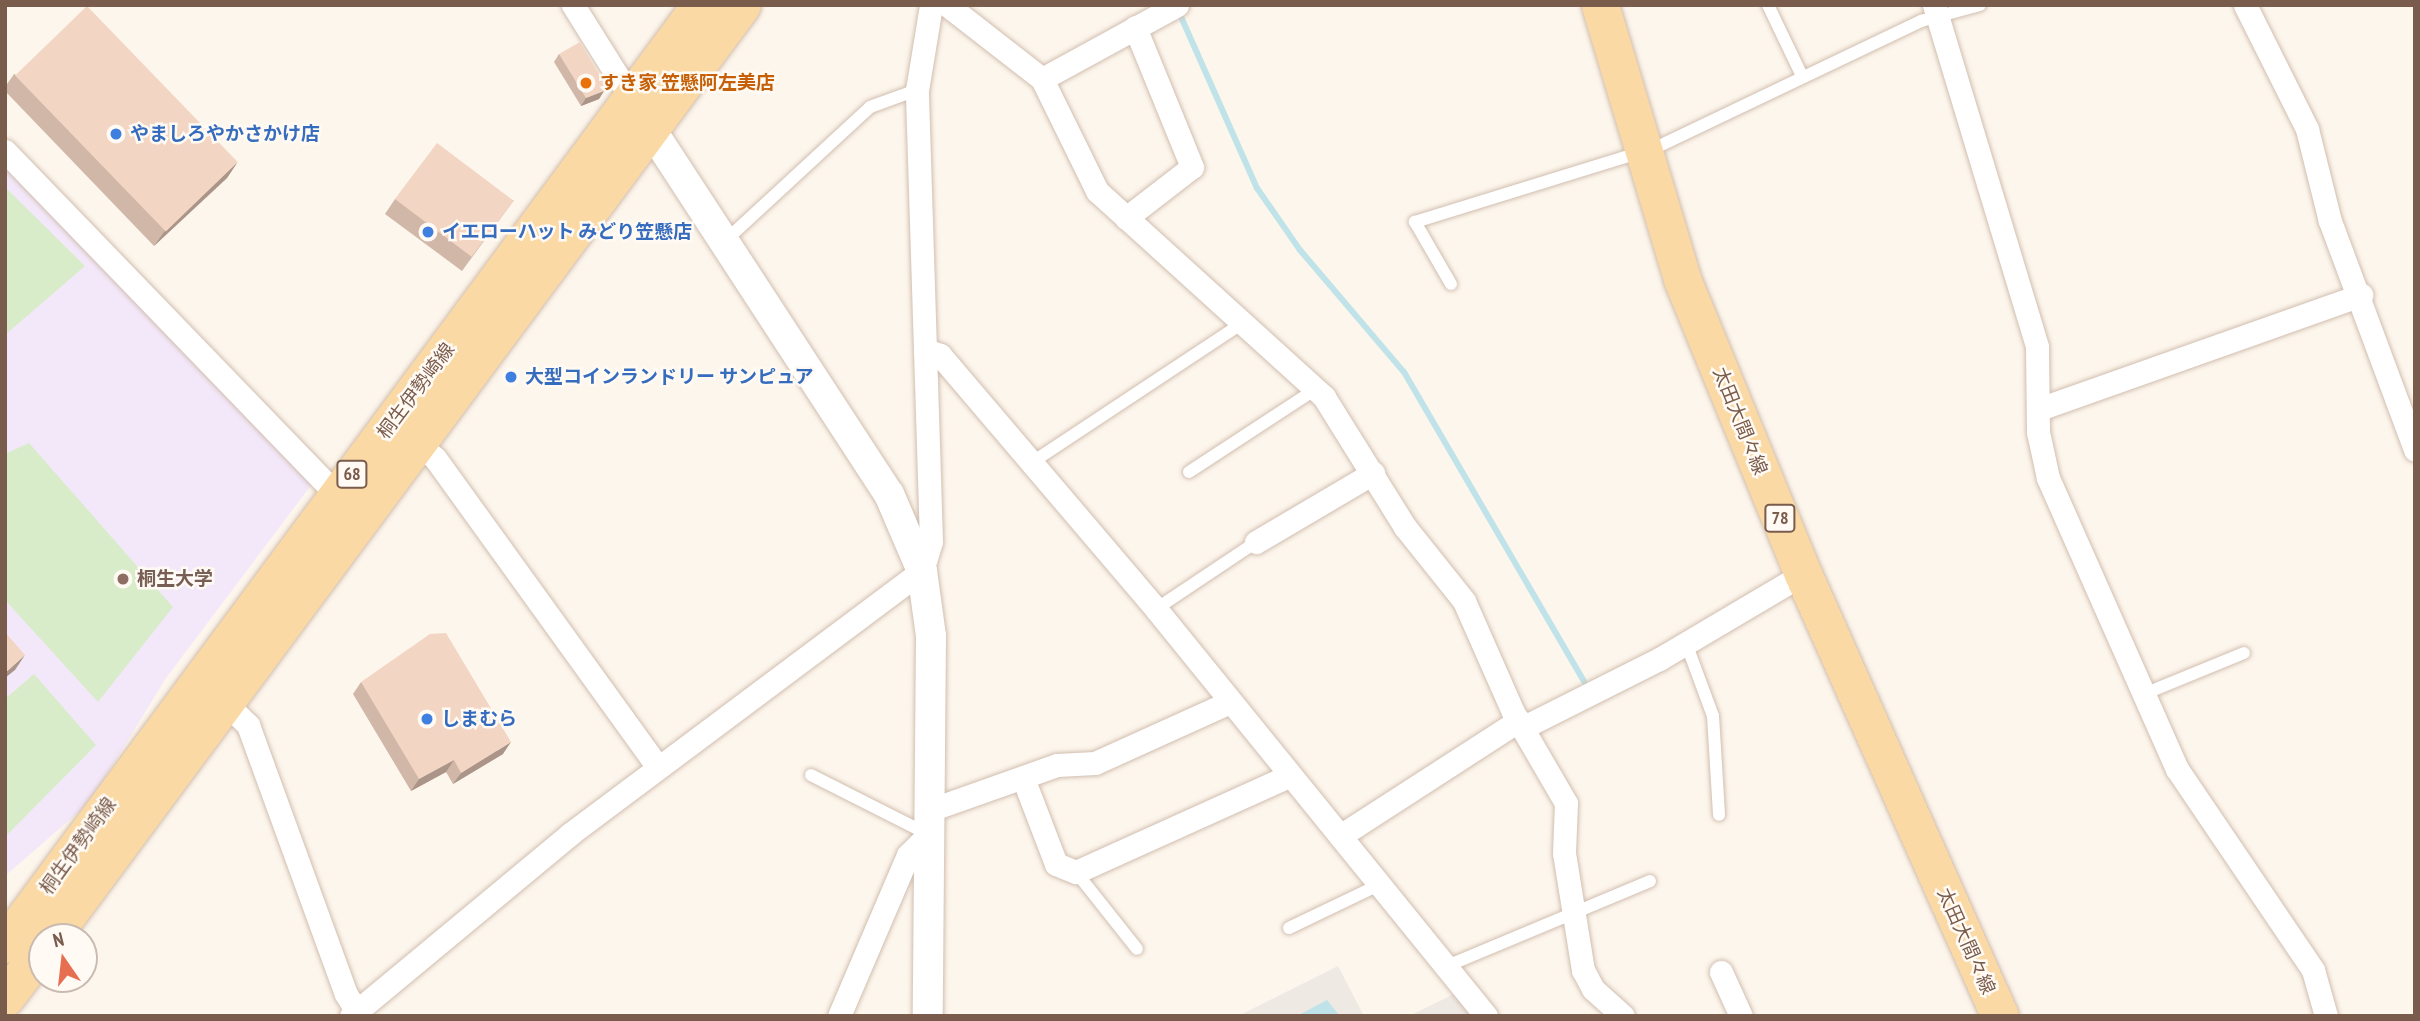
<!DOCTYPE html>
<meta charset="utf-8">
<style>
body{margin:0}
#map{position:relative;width:2420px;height:1021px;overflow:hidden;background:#fdf6ec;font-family:"PT Sans Narrow","Noto Sans JP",sans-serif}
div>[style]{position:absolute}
.industrial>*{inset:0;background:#efe9e4}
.education>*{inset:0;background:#f3e8fa}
.green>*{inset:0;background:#d8ecc9}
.water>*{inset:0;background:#bfe3e8}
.stream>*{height:6px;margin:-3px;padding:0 3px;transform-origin:3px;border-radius:3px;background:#bfe3e8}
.roads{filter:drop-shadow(0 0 2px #d1beb0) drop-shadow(0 0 2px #d1beb0)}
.service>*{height:12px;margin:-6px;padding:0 6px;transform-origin:6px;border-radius:6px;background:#fff}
.minor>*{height:23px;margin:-11.5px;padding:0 11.5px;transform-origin:11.5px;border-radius:11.5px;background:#fff}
.tertiary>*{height:30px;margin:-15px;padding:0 15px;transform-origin:15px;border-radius:15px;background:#fff}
.primary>*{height:37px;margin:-18.5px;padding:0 18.5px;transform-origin:18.5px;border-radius:18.5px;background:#fbd9a5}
.wall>*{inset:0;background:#d1b7a8}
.shaded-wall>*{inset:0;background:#aa9588}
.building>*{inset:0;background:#f3d5c3;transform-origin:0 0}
.dots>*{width:19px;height:19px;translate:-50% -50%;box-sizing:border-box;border:4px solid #fffaf3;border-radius:50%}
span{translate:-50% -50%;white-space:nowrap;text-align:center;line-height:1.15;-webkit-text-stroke:5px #fffaf3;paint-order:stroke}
.shield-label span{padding:2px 5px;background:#fffaf3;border:2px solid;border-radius:5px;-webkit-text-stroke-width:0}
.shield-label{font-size:18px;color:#7a5c4d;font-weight:700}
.food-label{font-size:19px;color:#c56008;font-weight:700}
.left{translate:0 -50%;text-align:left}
.shop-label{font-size:19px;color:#366cbe;font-weight:700}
.street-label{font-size:19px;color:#7a5c4d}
.education-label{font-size:19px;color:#785e54;font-weight:700}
.frame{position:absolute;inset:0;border:7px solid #7a5c4d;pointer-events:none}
.north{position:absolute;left:28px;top:923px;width:70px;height:70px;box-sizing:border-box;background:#fffaf3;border:2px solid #cabbb1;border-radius:50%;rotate:346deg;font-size:19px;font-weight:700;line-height:28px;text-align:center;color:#7a5c4d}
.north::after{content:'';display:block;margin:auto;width:24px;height:32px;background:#e76f51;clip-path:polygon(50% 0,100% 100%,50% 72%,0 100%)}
</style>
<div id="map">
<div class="industrial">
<i style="clip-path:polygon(1338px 966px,1364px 1016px,1238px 1016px)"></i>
<i style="clip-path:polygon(1454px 994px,1473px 1016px,1409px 1016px)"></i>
</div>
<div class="education">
<i style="clip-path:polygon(5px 166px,315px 480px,166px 678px,90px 802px,5px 876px)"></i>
</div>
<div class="green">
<i style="clip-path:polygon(5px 187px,85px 266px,5px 335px)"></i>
<i style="clip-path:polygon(29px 443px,173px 607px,98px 702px,5px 600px,5px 454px)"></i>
<i style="clip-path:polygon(34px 674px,96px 745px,5px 837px,5px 699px)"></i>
</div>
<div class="water">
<i style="clip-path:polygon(1327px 1000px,1340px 1016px,1297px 1016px)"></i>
</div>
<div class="stream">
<i style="left:1178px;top:10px;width:195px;rotate:66.1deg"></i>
<i style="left:1257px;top:188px;width:75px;rotate:55.3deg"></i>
<i style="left:1300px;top:250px;width:160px;rotate:49.6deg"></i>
<i style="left:1404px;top:372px;width:358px;rotate:59.8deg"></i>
</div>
<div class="roads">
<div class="service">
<i style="left:1768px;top:5px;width:79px;rotate:64.4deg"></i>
<i style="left:725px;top:241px;width:197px;rotate:-42.7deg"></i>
<i style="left:870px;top:107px;width:50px;rotate:-19.9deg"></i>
<i style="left:1451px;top:284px;width:72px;rotate:-120.1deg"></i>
<i style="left:1415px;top:222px;width:253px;rotate:-17.2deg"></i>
<i style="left:1657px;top:147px;width:293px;rotate:-25.5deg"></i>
<i style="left:1921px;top:21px;width:61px;rotate:-15.2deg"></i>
<i style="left:1031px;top:463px;width:255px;rotate:-33.5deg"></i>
<i style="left:1189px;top:472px;width:152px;rotate:-33.2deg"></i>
<i style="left:1156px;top:609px;width:120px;rotate:-33.8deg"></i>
<i style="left:1686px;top:643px;width:78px;rotate:69.7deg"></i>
<i style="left:1713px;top:716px;width:99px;rotate:86.5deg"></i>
<i style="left:2144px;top:694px;width:108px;rotate:-22.3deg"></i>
<i style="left:811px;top:775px;width:131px;rotate:26.8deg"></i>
<i style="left:1076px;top:872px;width:98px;rotate:51.6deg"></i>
<i style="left:1289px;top:928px;width:102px;rotate:-25.6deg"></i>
<i style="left:1447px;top:966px;width:220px;rotate:-22.7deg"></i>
</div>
<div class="minor">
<i style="left:573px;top:5px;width:111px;rotate:57.9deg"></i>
<i style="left:947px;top:5px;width:120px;rotate:37.9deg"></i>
<i style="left:1042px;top:79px;width:125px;rotate:63.8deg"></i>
<i style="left:1097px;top:191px;width:307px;rotate:42.2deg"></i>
<i style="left:1324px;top:397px;width:153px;rotate:58.1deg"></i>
<i style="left:1405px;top:527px;width:95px;rotate:51.4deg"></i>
<i style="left:1464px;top:601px;width:121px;rotate:66.2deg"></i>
<i style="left:1513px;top:712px;width:105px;rotate:59.8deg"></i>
<i style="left:1566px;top:803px;width:50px;rotate:92.3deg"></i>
<i style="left:1564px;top:853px;width:119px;rotate:80.8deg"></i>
<i style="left:1583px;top:970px;width:21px;rotate:62deg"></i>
<i style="left:1593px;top:989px;width:40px;rotate:42deg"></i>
<i style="left:1934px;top:5px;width:357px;rotate:73.2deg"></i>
<i style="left:2037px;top:347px;width:85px;rotate:89.3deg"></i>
<i style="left:2038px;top:432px;width:47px;rotate:77.7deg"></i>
<i style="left:2048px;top:478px;width:318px;rotate:66.1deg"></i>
<i style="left:2177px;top:769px;width:243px;rotate:55.9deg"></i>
<i style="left:2313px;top:970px;width:48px;rotate:74.2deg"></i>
<i style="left:2245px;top:5px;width:139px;rotate:63.4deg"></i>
<i style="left:2307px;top:129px;width:95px;rotate:76deg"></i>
<i style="left:2330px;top:221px;width:244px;rotate:69.6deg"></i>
<i style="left:1042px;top:79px;width:154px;rotate:-28.7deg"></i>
<i style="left:5px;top:151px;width:477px;rotate:46deg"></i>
<i style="left:1126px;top:218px;width:83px;rotate:-37.7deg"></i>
<i style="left:1192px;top:167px;width:151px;rotate:-112.2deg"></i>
<i style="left:925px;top:350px;width:16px;rotate:18deg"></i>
<i style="left:940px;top:355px;width:333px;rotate:49.6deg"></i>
<i style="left:1156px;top:609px;width:524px;rotate:50.96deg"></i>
<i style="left:2039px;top:409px;width:342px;rotate:-19.5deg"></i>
<i style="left:417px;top:443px;width:23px;rotate:40deg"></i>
<i style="left:435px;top:458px;width:380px;rotate:54.2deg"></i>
<i style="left:1256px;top:542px;width:136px;rotate:-30.5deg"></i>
<i style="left:216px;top:694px;width:45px;rotate:44.1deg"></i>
<i style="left:248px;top:725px;width:286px;rotate:70deg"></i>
<i style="left:346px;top:994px;width:26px;rotate:58deg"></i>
<i style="left:1524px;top:727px;width:153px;rotate:-26.7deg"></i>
<i style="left:1661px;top:658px;width:165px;rotate:-30.6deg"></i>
<i style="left:1023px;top:778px;width:92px;rotate:69deg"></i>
<i style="left:1056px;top:864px;width:22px;rotate:22deg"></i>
<i style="left:1076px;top:872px;width:234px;rotate:-24.3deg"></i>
<i style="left:930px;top:810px;width:135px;rotate:-19.5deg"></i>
<i style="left:1057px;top:765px;width:38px;rotate:-3deg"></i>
<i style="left:1095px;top:763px;width:148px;rotate:-24.3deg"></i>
<i style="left:1340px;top:836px;width:213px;rotate:-32.9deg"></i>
<i style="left:1721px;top:972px;width:48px;rotate:65.6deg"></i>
<i style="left:351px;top:1016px;width:285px;rotate:-39.7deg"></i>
<i style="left:570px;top:834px;width:439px;rotate:-36.8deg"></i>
<i style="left:922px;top:571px;width:31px;rotate:-73deg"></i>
<i style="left:931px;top:541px;width:451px;rotate:-91.8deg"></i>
<i style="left:917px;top:90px;width:86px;rotate:-80.6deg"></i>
<i style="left:839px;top:1016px;width:175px;rotate:-66.8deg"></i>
<i style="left:908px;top:855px;width:30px;rotate:-45deg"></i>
</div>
<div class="tertiary">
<i style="left:639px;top:111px;width:457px;rotate:56.9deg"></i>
<i style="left:889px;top:494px;width:84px;rotate:66.8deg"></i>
<i style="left:922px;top:571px;width:66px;rotate:82.1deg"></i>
<i style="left:931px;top:636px;width:380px;rotate:90.5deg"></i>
</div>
<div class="primary">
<i style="left:1600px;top:5px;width:286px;rotate:73.3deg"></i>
<i style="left:1682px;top:279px;width:319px;rotate:67.7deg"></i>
<i style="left:1803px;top:574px;width:484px;rotate:66deg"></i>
<i style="left:51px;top:937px;width:1160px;rotate:-53.45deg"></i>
<i style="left:5px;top:944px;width:1168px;rotate:-53.49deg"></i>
<i style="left:5px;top:998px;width:61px;rotate:-52.9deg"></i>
</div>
</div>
<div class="wall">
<i style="clip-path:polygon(559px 54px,604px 91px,599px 99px,581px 106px,554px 62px)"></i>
<i style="clip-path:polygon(14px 74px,237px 163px,227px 178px,154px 246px,5px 91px,5px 87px)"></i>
<i style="clip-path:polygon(395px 199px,514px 200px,462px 271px,385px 214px)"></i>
<i style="clip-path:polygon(361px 682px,503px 754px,453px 784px,446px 772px,411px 791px,353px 694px)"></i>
</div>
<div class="shaded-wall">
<i style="clip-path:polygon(604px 91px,599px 99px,581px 106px,586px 98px)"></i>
<i style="clip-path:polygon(237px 163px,227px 178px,154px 246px,164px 232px)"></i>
<i style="clip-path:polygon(25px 655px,15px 670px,5px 678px,5px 673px)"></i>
<i style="clip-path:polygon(511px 742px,503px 754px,453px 784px,461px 773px)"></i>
<i style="clip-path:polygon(454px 760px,446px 772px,411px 791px,419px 779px)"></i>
</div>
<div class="building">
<i style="left:87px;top:6px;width:217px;height:100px;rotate:46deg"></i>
<i style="clip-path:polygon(580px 42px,605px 84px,604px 91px,586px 98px,559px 54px)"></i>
<i style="left:437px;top:143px;width:96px;height:70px;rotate:37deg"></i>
<i style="clip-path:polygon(5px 632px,25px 655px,5px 673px)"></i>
<i style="clip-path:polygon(446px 633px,511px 742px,461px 773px,454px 760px,419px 779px,361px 682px,430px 634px)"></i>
</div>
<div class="dots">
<i style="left:586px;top:83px;background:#e8710a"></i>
<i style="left:116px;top:134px;background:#3f7fe0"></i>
<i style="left:428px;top:232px;background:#3f7fe0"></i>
<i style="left:511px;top:377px;background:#3f7fe0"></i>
<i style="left:123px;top:579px;background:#8d6e63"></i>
<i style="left:427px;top:719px;background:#3f7fe0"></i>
</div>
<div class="shield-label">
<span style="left:352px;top:474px">68</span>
<span style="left:1780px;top:518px">78</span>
</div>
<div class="food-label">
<span class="left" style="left:600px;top:83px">すき家 笠懸阿左美店</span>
</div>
<div class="shop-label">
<span class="left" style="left:130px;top:134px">やましろやかさかけ店</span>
<span class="left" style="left:442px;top:232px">イエローハット みどり笠懸店</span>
<span class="left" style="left:525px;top:377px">大型コインランドリー サンピュア</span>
<span class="left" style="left:441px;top:719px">しまむら</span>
</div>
<div class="street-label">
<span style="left:416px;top:391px;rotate:-53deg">桐生伊勢崎線</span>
<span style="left:1740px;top:421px;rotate:68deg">太田大間々線</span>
<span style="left:78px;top:846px;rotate:-54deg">桐生伊勢崎線</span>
<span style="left:1966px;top:941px;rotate:66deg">太田大間々線</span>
</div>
<div class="education-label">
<span class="left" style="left:137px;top:579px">桐生大学</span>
</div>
<div class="frame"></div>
<div class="north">N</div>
</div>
